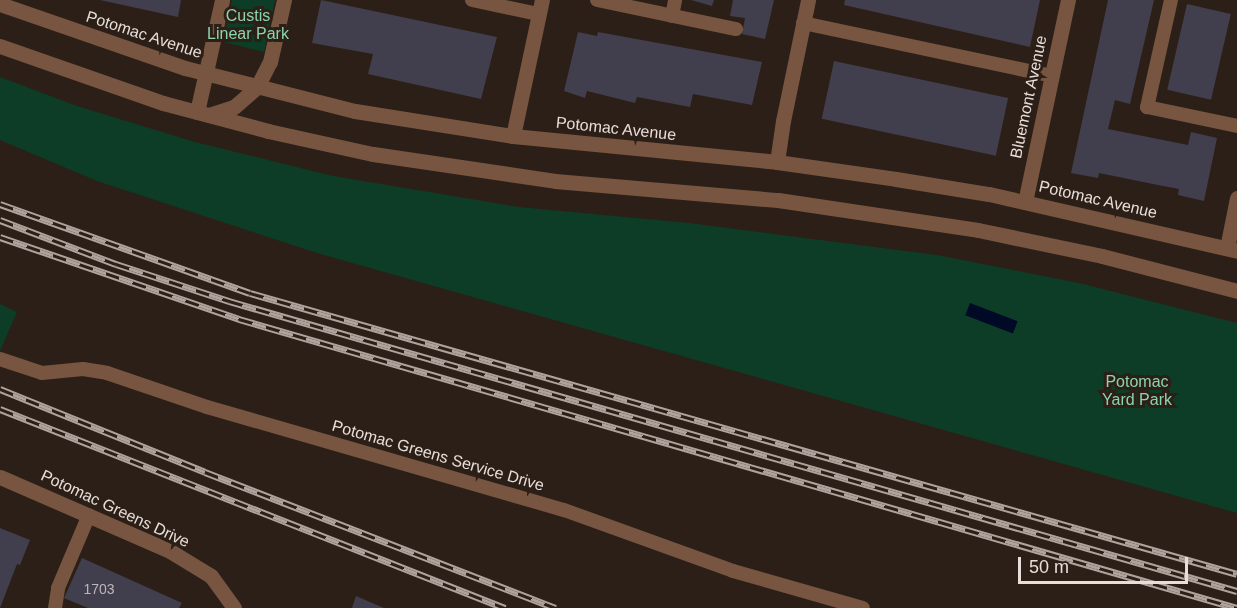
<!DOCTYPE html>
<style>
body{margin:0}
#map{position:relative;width:1237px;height:608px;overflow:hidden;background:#2c1f17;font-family:Arial,sans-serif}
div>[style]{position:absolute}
.green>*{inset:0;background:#0d3c27}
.water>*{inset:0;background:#000926;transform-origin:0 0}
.building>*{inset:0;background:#413e4d;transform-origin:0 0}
.service>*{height:14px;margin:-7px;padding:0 7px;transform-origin:7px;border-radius:7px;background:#775540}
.minor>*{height:15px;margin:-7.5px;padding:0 7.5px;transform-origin:7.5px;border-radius:7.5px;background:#775540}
.tertiary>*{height:15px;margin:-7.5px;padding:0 7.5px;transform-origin:7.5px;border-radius:7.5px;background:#775540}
.rail>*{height:7px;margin-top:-3.5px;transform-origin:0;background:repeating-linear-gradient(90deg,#2c1f17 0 14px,#aea39d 0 28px);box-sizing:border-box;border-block:2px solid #aea39d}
span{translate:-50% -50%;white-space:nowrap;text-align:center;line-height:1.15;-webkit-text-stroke:6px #2c1f17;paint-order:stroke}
.number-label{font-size:14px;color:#beb6b6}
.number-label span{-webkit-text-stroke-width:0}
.park-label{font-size:16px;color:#8ad5ad}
.street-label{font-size:16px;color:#e8ded9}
.scale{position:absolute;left:1018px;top:557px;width:170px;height:27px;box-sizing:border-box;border:3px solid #e8ded9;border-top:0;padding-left:8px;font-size:18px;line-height:21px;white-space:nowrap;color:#e8ded9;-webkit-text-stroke:4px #2c1f17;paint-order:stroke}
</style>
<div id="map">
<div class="green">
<i style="clip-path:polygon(232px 0,275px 0,264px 52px,223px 42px)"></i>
<i style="clip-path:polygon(0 77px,77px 106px,195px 142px,333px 176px,519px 207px,689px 223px,937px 255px,1079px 283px,1237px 323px,1237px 513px,317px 253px,97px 181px,0 140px)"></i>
<i style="clip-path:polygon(0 304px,17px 312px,0 351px)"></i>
</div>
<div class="water">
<i style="left:970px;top:303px;width:51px;height:13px;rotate:21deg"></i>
</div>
<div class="building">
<i style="clip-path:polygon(100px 0,181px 0,178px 17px)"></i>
<i style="clip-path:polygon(321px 0,497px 37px,481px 99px,368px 74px,373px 54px,312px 43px)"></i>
<i style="clip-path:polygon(691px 0,714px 0,712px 6px)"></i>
<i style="clip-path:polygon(733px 0,774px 0,765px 39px,742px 34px,745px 18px,730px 16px)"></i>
<i style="clip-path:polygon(845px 0,1040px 0,1030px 47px,844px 5px)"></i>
<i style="clip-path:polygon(1108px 0,1154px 0,1130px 104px,1115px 100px,1108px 129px,1188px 145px,1191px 132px,1217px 138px,1204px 201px,1178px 195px,1179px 189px,1158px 185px,1099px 173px,1098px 178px,1071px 173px)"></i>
<i style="left:1187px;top:4px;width:45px;height:88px;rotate:13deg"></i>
<i style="clip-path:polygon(578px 32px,597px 36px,598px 32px,762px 62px,752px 105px,693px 94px,690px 107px,637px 97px,635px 103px,587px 91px,585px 98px,564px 91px)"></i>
<i style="left:834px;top:61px;width:178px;height:59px;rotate:12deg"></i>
<i style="clip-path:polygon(0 528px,30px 540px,20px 565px,17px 564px,0 608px)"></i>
<i style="clip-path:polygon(82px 558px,182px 603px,179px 608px,88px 608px,64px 598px)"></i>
<i style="clip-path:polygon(356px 596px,384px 608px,352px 608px)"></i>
</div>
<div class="service">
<i style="left:472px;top:0;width:67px;rotate:12deg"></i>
<i style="left:597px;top:0;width:142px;rotate:11.8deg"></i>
<i style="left:1171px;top:0;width:110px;rotate:102.6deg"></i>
<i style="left:1147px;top:107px;width:92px;rotate:11.9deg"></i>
<i style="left:672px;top:16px;width:16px;rotate:-79deg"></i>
<i style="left:803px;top:23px;width:255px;rotate:12deg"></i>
<i style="left:0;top:359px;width:44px;rotate:18.4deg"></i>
<i style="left:42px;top:373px;width:41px;rotate:-5.6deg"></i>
<i style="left:83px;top:369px;width:24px;rotate:9deg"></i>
<i style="left:107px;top:373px;width:106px;rotate:18.8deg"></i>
<i style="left:207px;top:407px;width:372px;rotate:16.1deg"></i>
<i style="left:564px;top:510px;width:180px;rotate:19.8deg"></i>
<i style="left:733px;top:571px;width:135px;rotate:15.9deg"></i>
<i style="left:55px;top:608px;width:20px;rotate:-81deg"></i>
<i style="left:58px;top:588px;width:79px;rotate:-67deg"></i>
</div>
<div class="minor">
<i style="left:197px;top:112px;width:115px;rotate:-77.4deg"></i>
<i style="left:209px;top:115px;width:26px;rotate:-18deg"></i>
<i style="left:234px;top:107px;width:30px;rotate:-41deg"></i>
<i style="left:257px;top:87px;width:28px;rotate:-63deg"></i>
<i style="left:270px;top:62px;width:64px;rotate:-77.3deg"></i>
<i style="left:513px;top:136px;width:139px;rotate:-78deg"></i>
<i style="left:777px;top:162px;width:41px;rotate:-81.7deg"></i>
<i style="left:783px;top:121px;width:124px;rotate:-78.3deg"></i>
<i style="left:1025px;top:202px;width:207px;rotate:-78deg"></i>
<i style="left:1227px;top:248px;width:51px;rotate:-78.7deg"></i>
<i style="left:0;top:477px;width:185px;rotate:23.5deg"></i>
<i style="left:170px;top:551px;width:48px;rotate:31.4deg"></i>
<i style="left:211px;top:576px;width:39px;rotate:54deg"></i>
</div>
<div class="tertiary">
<i style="left:0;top:4px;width:196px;rotate:19.1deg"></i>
<i style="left:185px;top:68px;width:175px;rotate:14.2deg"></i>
<i style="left:355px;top:111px;width:160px;rotate:9deg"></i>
<i style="left:513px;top:136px;width:265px;rotate:5.6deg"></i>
<i style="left:777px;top:162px;width:120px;rotate:8.1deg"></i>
<i style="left:896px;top:179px;width:94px;rotate:9.2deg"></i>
<i style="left:989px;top:194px;width:254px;rotate:12.9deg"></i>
<i style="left:0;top:46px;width:173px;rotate:19.3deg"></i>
<i style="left:163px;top:103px;width:109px;rotate:14.9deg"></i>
<i style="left:268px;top:131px;width:107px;rotate:12.4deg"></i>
<i style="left:373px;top:154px;width:184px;rotate:8.4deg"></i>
<i style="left:555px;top:181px;width:224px;rotate:4.9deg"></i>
<i style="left:778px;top:200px;width:202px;rotate:8.5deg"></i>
<i style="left:978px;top:230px;width:127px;rotate:11.8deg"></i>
<i style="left:1102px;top:256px;width:139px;rotate:14.5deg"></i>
</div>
<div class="rail">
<i style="left:0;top:204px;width:265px;rotate:19.6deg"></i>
<i style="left:250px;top:293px;width:1026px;rotate:15.89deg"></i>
<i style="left:0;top:220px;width:124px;rotate:20.8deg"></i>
<i style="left:116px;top:264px;width:119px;rotate:18.1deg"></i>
<i style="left:229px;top:301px;width:1049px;rotate:16.05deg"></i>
<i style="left:0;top:237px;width:253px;rotate:18.9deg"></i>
<i style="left:239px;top:319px;width:1039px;rotate:16.15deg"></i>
<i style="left:0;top:389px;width:221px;rotate:22deg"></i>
<i style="left:205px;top:472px;width:376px;rotate:21.2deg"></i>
<i style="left:0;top:409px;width:543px;rotate:21.51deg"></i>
</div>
<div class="number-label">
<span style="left:99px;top:589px">1703</span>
</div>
<div class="park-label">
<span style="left:248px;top:25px">Custis<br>Linear Park</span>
<span style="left:1137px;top:391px">Potomac<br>Yard Park</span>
</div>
<div class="street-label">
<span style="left:144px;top:35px;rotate:18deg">Potomac Avenue</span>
<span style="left:1029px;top:97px;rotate:-78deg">Bluemont Avenue</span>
<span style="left:616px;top:129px;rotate:6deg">Potomac Avenue</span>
<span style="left:1098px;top:200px;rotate:13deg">Potomac Avenue</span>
<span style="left:438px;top:456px;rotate:16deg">Potomac Greens Service Drive</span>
<span style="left:115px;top:509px;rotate:25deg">Potomac Greens Drive</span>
</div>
<div class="scale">50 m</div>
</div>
